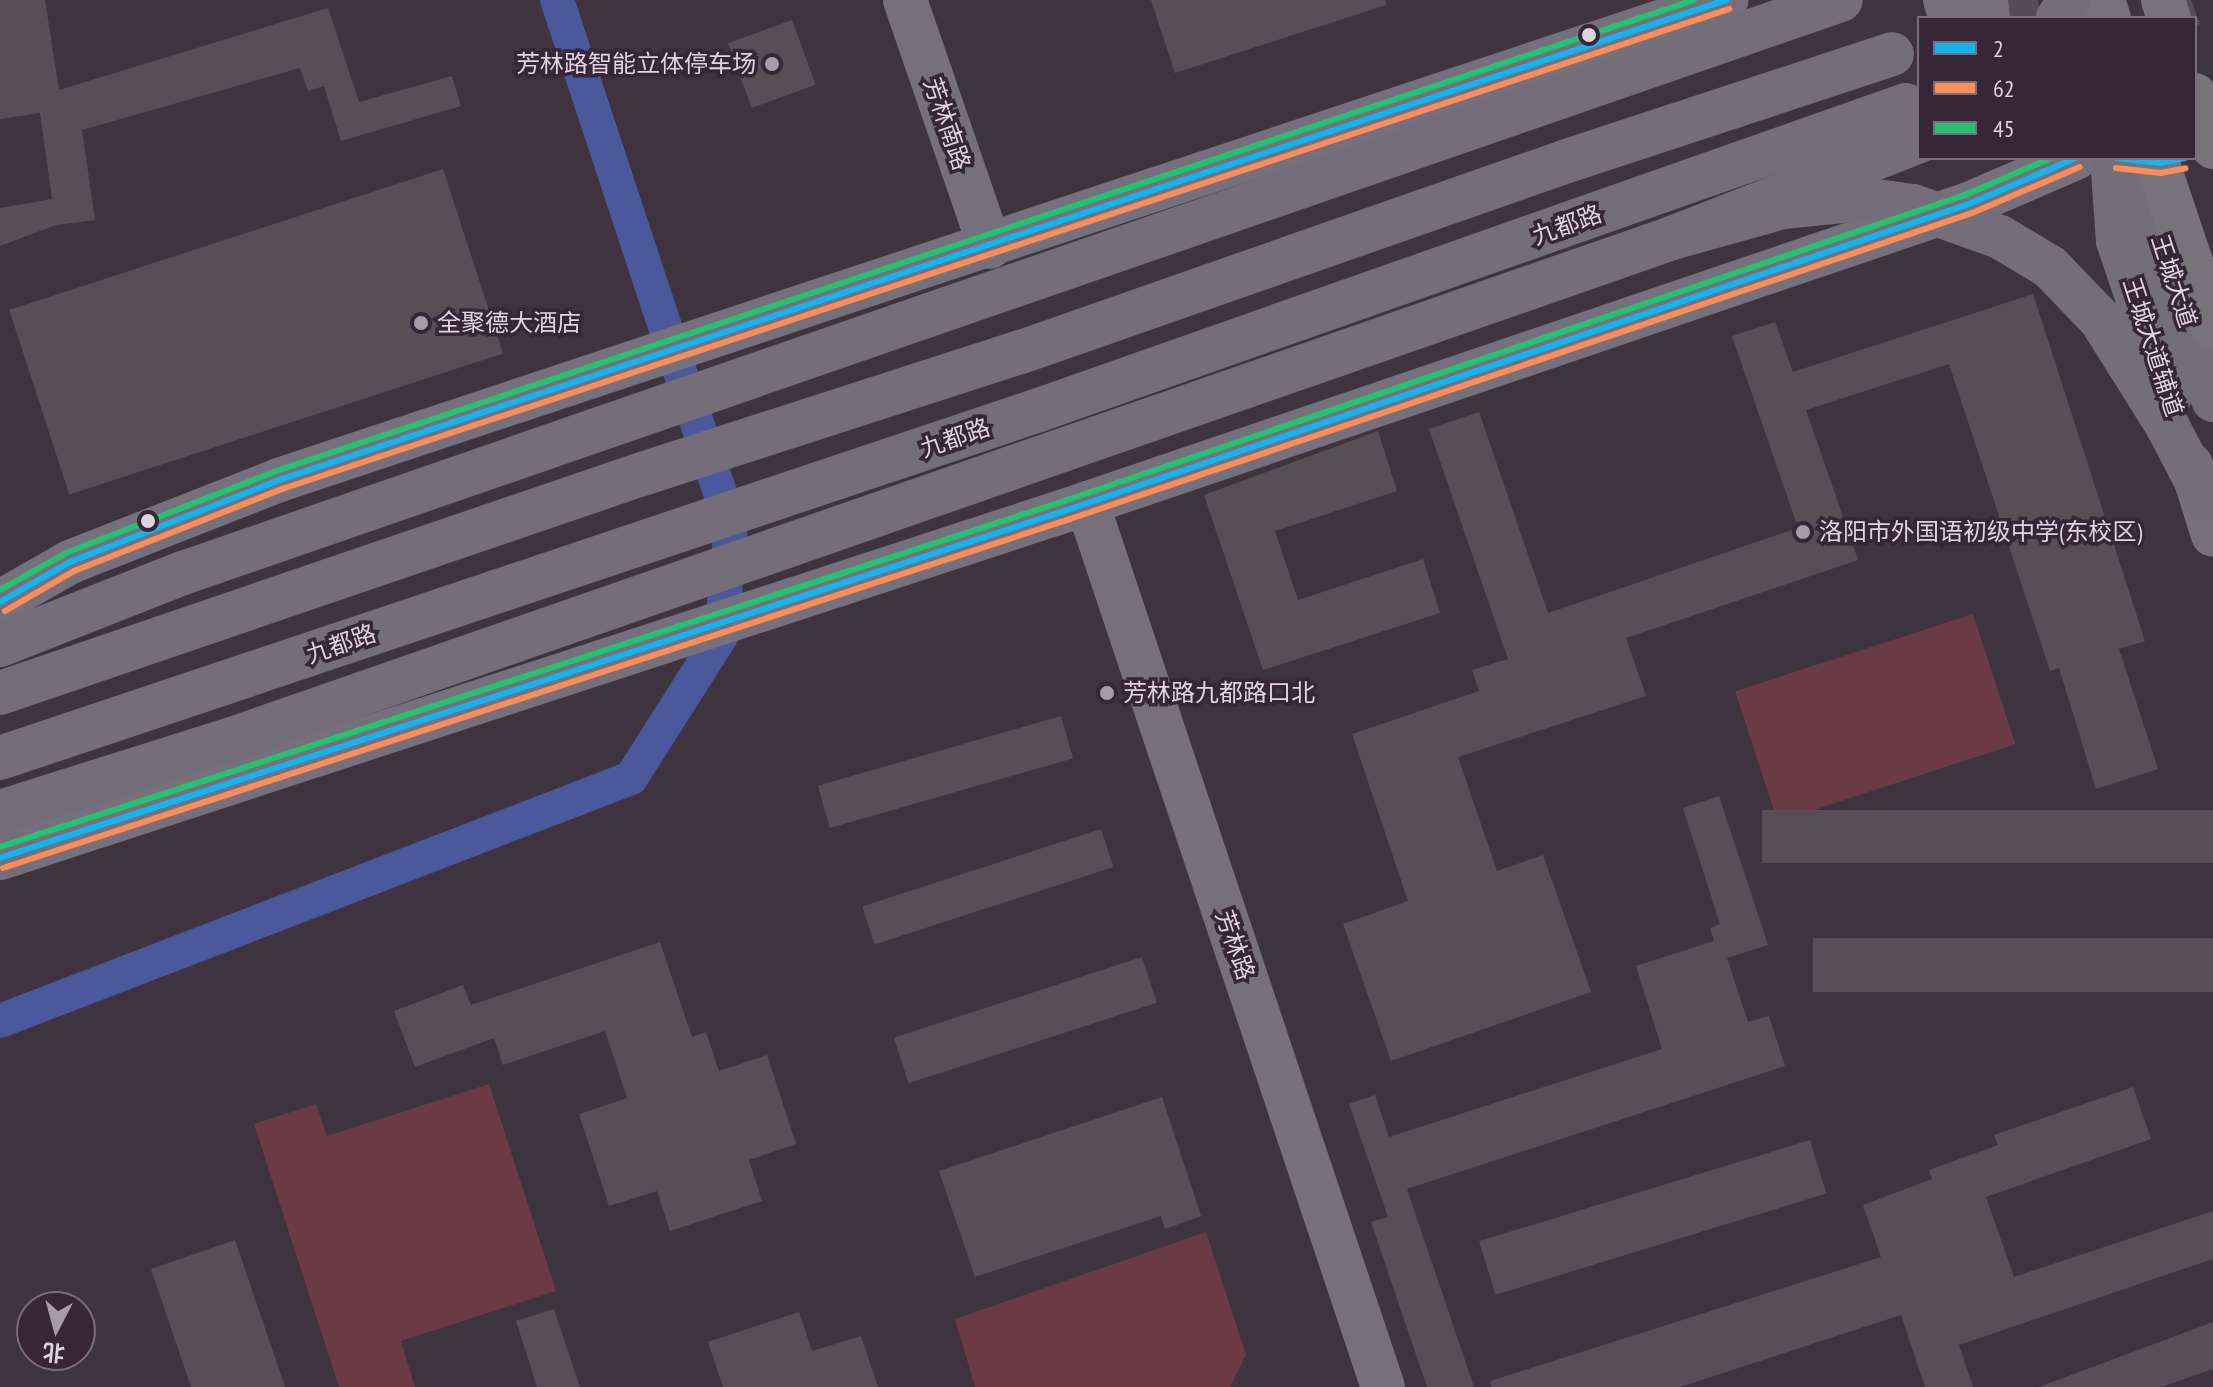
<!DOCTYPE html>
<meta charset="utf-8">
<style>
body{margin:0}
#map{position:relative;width:2213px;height:1387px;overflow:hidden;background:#3d343f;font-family:"PT Sans Narrow","Noto Sans SC",sans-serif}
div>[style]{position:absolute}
.green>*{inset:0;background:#6a3b44;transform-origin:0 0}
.canal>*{height:34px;margin:-17px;padding:0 17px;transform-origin:17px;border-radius:17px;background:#4b589b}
.building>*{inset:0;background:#584f56;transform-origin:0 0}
.primary-tunnel>*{height:44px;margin-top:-22px;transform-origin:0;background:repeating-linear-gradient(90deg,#554c57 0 44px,transparent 0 66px)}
.secondary>*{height:44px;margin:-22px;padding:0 22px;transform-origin:22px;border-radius:22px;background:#76707d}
.primary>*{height:44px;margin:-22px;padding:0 22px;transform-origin:22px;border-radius:22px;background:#746e7a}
.highway>*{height:44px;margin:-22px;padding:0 22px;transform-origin:22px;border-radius:22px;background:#78727b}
.primary-bridge>*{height:44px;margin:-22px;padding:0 22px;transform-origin:22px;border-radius:22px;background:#746e7a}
.highway-bridge>*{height:44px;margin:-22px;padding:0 22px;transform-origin:22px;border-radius:22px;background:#78727b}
.bus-1>*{height:6px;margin:-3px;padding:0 3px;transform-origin:3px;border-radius:3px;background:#13b5f1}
.bus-2>*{height:6px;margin:-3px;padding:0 3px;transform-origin:3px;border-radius:3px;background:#fa8e5a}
.bus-3>*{height:6px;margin:-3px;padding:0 3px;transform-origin:3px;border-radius:3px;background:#26c172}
.dots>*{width:22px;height:22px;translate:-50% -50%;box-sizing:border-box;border:4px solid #362638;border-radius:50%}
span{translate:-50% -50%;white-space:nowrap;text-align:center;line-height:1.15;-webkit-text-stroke:7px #362638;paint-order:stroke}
.poi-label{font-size:24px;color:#ded4e0}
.right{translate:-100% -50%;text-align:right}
.left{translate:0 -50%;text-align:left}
.street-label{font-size:24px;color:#ded4e0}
.legend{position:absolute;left:1917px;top:16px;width:280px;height:144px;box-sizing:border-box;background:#362638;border:2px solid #796c7b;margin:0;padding:10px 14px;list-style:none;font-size:24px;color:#ded4e0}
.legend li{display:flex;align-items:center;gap:16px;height:40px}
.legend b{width:40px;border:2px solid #796c7b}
.north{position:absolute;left:16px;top:1291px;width:80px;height:80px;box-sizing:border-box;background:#362638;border:2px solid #796c7b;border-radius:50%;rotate:186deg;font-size:22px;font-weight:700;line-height:32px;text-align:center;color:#ded4e0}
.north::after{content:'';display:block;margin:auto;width:28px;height:36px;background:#a69ca8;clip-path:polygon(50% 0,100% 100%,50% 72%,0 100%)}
</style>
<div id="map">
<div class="green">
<i style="left:1973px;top:614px;width:137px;height:250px;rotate:72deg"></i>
<i style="clip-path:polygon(489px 1084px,556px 1291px,401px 1341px,415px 1387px,339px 1387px,254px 1124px,316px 1104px,327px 1136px)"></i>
<i style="clip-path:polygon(1206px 1232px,1246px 1355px,1230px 1387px,975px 1387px,955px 1319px)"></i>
</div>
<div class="canal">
<i style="left:0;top:1021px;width:676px;rotate:-21.06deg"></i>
<i style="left:631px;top:778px;width:168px;rotate:-57.6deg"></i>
<i style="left:721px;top:636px;width:110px;rotate:-84.8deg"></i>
<i style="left:731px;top:526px;width:554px;rotate:-108.3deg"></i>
</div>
<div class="building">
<i style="clip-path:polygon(0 0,45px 0,59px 90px,328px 8px,359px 102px,452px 76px,461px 106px,341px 141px,324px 86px,308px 91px,300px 68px,82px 130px,95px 220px,56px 225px,0 246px,0 208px,52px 199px,40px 113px,0 119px)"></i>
<i style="clip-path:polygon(1151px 0,1385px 0,1386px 5px,1175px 73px)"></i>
<i style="left:792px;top:20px;width:69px;height:68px;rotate:70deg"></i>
<i style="left:443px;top:169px;width:194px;height:456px;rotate:72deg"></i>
<i style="clip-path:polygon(2033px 294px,2145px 641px,2119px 649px,2158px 769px,2096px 789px,2059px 668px,2050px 671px,1949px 364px,1806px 410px,1858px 560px,1626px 638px,1646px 696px,1458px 757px,1497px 871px,1543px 855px,1591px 992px,1391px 1061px,1343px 924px,1408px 901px,1352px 734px,1479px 691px,1472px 670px,1508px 659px,1429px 429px,1479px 412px,1548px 613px,1798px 528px,1732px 336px,1775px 322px,1793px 372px)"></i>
<i style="clip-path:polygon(1378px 431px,1397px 491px,1275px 531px,1298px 600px,1423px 559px,1440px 613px,1263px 670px,1204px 495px)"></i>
<i style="left:1061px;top:716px;width:44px;height:253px;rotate:74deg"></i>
<i style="clip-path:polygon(1719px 796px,1768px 945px,1727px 958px,1748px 1022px,1769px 1016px,1785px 1066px,1407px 1189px,1474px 1387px,1427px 1387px,1371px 1222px,1388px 1217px,1349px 1104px,1375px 1095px,1389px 1137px,1662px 1049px,1636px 966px,1714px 941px,1710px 928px,1720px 924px,1683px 808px)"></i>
<i style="left:2213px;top:810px;width:53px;height:451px;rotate:90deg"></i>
<i style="left:1101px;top:829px;width:40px;height:251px;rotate:72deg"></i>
<i style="left:2213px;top:938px;width:54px;height:400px;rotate:90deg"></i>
<i style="clip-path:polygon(660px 942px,692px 1037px,706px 1032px,719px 1071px,767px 1055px,796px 1144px,749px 1160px,762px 1201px,670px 1231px,657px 1191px,609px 1206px,579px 1114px,627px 1098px,605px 1031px,503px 1065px,494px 1038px,415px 1067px,394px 1011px,463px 985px,471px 1005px)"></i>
<i style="left:1142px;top:957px;width:48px;height:261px;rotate:72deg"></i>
<i style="clip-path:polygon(2133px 1087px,2151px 1139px,1986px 1197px,2014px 1277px,2213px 1211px,2213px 1259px,1959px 1345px,1973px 1387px,1925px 1387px,1901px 1315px,1680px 1387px,1491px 1387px,1490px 1381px,1881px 1257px,1863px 1205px,1932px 1179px,1929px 1170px,1998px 1145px,1994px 1135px)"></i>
<i style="clip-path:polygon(1162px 1097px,1201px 1216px,1165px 1229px,1161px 1216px,975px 1277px,939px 1171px)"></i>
<i style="left:1810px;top:1140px;width:56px;height:346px;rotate:73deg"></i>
<i style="clip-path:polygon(235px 1240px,285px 1387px,191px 1387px,151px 1269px)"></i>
<i style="clip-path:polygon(554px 1309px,580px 1387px,537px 1387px,516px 1321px)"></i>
<i style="clip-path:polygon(799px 1312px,812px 1351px,861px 1336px,878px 1387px,723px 1387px,708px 1342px)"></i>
<i style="clip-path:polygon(2213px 1322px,2213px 1369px,2161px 1387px,2039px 1387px)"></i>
</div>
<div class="primary-tunnel">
<i style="left:1997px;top:18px;width:56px;rotate:-18.8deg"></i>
<i style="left:2151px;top:18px;width:54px;rotate:-19.4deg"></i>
</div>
<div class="secondary">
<i style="left:905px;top:0;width:261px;rotate:71deg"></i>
<i style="left:1945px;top:0;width:19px;rotate:72deg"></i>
<i style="left:1986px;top:0;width:18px;rotate:84deg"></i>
<i style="left:2191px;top:465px;width:73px;rotate:72.6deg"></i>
<i style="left:1087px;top:503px;width:932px;rotate:71.49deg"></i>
<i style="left:0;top:602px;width:81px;rotate:-29.7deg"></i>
<i style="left:70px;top:562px;width:225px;rotate:-21.4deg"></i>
<i style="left:279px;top:480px;width:1525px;rotate:-18.35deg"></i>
<i style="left:0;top:858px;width:1122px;rotate:-18.06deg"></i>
<i style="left:1067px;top:510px;width:952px;rotate:-18.74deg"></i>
<i style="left:1969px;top:204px;width:116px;rotate:-23.3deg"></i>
</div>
<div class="primary">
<i style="left:2134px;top:162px;width:251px;rotate:71.6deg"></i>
<i style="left:0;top:645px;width:197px;rotate:-21.5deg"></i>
<i style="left:183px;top:573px;width:1754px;rotate:-19.07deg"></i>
<i style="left:0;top:693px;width:672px;rotate:-18.84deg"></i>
<i style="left:636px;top:476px;width:404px;rotate:-17.9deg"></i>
<i style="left:1021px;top:352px;width:578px;rotate:-19.28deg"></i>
<i style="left:1567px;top:161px;width:342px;rotate:-18.2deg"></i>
<i style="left:0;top:758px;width:1093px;rotate:-18.52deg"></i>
<i style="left:1036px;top:411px;width:922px;rotate:-19.38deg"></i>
<i style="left:0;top:812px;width:243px;rotate:-17.5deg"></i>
<i style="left:232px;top:739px;width:1525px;rotate:-19.18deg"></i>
<i style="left:1672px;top:238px;width:265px;rotate:-21.4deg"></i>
<i style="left:0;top:856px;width:13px;rotate:-9deg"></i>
</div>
<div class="highway">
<i style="left:2103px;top:0;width:19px;rotate:72deg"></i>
<i style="left:2195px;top:95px;width:55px;rotate:70.9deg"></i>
</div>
<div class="primary-bridge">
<i style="left:2058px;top:18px;width:21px;rotate:-59deg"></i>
<i style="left:2112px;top:158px;width:83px;rotate:85.9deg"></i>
<i style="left:2118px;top:241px;width:163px;rotate:71.3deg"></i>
<i style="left:1672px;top:238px;width:115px;rotate:-15.6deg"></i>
<i style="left:1783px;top:207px;width:79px;rotate:-5.8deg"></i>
<i style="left:1862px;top:199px;width:51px;rotate:7.8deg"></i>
<i style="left:1913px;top:206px;width:92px;rotate:19.6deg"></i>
<i style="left:2000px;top:237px;width:58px;rotate:31deg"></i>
<i style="left:2050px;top:267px;width:74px;rotate:46.1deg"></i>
<i style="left:2101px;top:320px;width:126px;rotate:57.9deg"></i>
<i style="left:2168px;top:427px;width:82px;rotate:62.5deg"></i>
</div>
<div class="highway-bridge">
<i style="left:2163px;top:0;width:19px;rotate:72deg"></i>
<i style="left:2156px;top:158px;width:178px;rotate:71.4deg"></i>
</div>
<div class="bus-1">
<i style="left:2117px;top:158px;width:44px;rotate:6.5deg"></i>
<i style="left:2161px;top:163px;width:24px;rotate:-12deg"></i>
<i style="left:0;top:602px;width:81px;rotate:-29.7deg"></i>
<i style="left:70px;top:562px;width:225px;rotate:-21.4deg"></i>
<i style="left:279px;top:480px;width:1525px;rotate:-18.35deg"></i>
<i style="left:0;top:858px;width:1122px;rotate:-18.06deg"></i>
<i style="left:1067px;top:510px;width:952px;rotate:-18.74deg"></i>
<i style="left:1969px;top:204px;width:116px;rotate:-23.3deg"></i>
</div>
<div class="bus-2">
<i style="left:2116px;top:168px;width:45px;rotate:6.3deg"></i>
<i style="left:2161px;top:173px;width:25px;rotate:-11deg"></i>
<i style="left:5px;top:611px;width:80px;rotate:-30.1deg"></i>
<i style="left:74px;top:571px;width:224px;rotate:-21.5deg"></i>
<i style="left:282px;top:489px;width:1525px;rotate:-18.35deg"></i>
<i style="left:3px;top:868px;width:1123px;rotate:-18.11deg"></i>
<i style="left:1070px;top:519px;width:952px;rotate:-18.74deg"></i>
<i style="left:1972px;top:213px;width:117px;rotate:-23.1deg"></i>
</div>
<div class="bus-3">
<i style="left:0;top:590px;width:76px;rotate:-29.3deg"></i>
<i style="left:66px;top:553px;width:225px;rotate:-21.3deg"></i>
<i style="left:276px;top:471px;width:1494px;rotate:-18.37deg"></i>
<i style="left:0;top:847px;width:1119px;rotate:-18.01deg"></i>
<i style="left:1064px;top:501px;width:952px;rotate:-18.76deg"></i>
<i style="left:1965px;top:195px;width:94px;rotate:-23.3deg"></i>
</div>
<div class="dots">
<i style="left:1589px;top:35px;background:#ded4e0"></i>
<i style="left:772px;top:64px;background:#a69ca8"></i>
<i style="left:421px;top:323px;background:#a69ca8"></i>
<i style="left:148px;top:521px;background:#ded4e0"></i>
<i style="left:1803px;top:532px;background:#a69ca8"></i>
<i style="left:1107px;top:693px;background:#a69ca8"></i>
</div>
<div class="poi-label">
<span class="right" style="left:756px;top:64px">芳林路智能立体停车场</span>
<span class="left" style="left:437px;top:323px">全聚德大酒店</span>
<span class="left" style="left:1819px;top:532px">洛阳市外国语初级中学(东校区)</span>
<span class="left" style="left:1123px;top:693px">芳林路九都路口北</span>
</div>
<div class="street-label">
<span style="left:947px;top:124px;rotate:71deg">芳林南路</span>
<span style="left:1567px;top:225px;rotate:-20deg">九都路</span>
<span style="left:2174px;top:281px;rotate:72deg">王城大道</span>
<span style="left:2153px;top:347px;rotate:72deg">王城大道辅道</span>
<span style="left:955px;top:438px;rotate:-19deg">九都路</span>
<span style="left:341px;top:644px;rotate:-19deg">九都路</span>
<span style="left:1235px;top:945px;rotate:71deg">芳林路</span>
</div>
<ul class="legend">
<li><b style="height:10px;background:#13b5f1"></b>2</li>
<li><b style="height:10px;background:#fa8e5a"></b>62</li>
<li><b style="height:10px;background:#26c172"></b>45</li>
</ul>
<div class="north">北</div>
</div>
